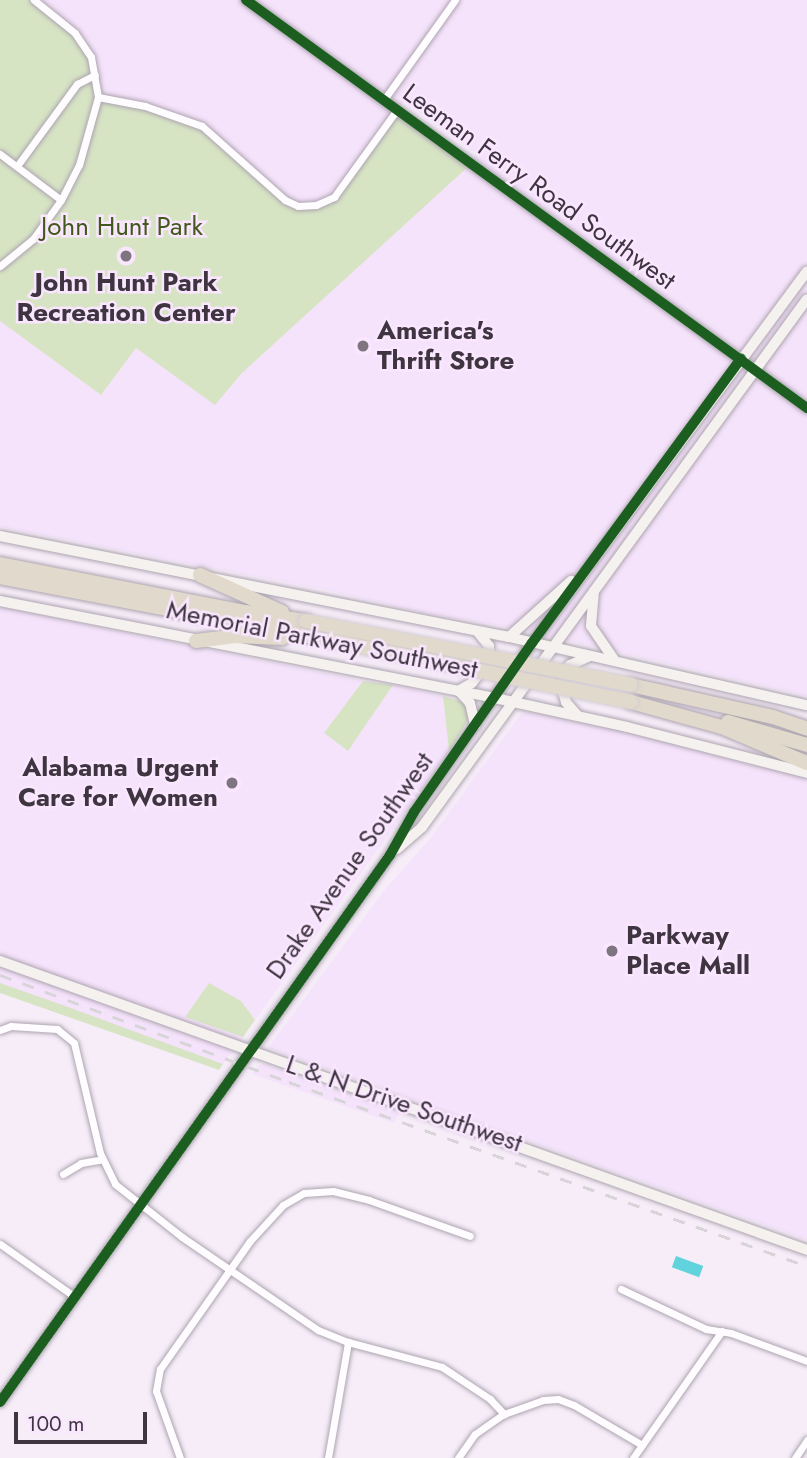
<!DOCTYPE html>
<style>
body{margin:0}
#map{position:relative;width:807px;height:1458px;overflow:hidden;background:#f6edf9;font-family:Jost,sans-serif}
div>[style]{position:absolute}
.built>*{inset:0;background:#f5e2fb}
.green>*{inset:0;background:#d7e4c4}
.water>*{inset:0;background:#60d3dc;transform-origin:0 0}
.roads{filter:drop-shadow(0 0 2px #ada5b0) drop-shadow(0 0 2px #ada5b0)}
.street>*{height:7px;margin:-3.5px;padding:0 3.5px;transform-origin:3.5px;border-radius:3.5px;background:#fefcfe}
.secondary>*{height:10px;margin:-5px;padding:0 5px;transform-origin:5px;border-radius:5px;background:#f4f1ef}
.highway>*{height:14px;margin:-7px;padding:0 7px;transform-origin:7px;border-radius:7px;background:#e1d9cc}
.rail>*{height:2.5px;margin-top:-1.25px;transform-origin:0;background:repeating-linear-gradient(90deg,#d8d5d9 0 12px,transparent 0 24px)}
.bridges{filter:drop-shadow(0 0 2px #d2ccd3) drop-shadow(0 0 2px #d2ccd3)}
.highway-bridge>*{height:14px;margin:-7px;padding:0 7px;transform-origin:7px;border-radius:7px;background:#e1d9cc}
.cycleway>*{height:10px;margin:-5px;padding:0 5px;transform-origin:5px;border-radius:5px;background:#1b5e20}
.dots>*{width:19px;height:19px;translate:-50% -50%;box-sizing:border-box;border:4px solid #fae7ff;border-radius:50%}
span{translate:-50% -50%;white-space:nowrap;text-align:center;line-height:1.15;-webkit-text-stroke:5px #fae7ff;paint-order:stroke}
.street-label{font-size:26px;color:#3f3541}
.park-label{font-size:26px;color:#41591b}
.poi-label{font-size:26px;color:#3f3541;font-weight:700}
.left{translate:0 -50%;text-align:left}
.right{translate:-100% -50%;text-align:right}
.scale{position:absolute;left:14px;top:1412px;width:133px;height:32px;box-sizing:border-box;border:4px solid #3f3541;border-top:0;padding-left:9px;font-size:21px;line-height:24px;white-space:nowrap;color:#3f3541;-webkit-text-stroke:5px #fae7ff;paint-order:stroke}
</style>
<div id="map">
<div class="built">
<i style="clip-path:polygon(34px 0,807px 0,807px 696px,508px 627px,424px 613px,335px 592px,0 527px,0 321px,101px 395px,136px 348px,215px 404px,242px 373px,469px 165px,476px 154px,404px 101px,334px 197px,298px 206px,98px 97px)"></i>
<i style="clip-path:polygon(0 607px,363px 681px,324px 733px,348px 751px,393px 685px,443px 696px,449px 751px,255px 1020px,241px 1001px,185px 1017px,243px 1037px,223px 1064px,0 983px)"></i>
<i style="clip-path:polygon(528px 712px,632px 733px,746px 764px,807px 776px,807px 1240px,268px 1048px,383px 892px,429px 840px,521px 714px)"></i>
<i style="clip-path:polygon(264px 1064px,400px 1112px,394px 1123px,252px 1074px,258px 1066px)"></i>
</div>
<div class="green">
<i style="clip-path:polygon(0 0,34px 0,75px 33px,91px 57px,99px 97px,145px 106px,202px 126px,285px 200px,298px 206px,334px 197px,396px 111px,470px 165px,242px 373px,215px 405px,136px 348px,101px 395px,0 321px)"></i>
<i style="clip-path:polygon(363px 681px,393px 685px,348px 751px,324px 733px)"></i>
<i style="clip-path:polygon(443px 696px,463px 702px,470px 717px,449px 751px)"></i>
<i style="clip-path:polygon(0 983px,68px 1007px,223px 1064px,219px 1070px,0 993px)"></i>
<i style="clip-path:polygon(209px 983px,241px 1001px,255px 1020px,243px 1037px,185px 1017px)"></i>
</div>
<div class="water">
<i style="left:676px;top:1256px;width:29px;height:12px;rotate:20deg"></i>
</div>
<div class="roads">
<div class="street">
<i style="left:98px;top:97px;width:48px;rotate:10.8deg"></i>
<i style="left:145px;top:106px;width:60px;rotate:19.3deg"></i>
<i style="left:202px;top:126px;width:111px;rotate:41.7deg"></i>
<i style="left:285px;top:200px;width:14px;rotate:25deg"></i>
<i style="left:298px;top:206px;width:18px;rotate:-3deg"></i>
<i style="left:316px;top:205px;width:20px;rotate:-24deg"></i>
<i style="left:334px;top:197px;width:106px;rotate:-54.2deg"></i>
<i style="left:383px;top:101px;width:124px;rotate:-54.5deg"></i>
<i style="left:0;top:154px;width:76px;rotate:37deg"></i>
<i style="left:17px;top:166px;width:102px;rotate:-53.8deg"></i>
<i style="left:77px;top:84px;width:20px;rotate:-27deg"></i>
<i style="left:0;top:266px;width:43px;rotate:-39.3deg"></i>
<i style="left:33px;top:239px;width:48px;rotate:-54.3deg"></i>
<i style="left:61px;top:200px;width:39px;rotate:-63deg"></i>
<i style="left:79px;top:165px;width:71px;rotate:-74.4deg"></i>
<i style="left:98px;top:97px;width:41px;rotate:-99.9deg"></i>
<i style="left:91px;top:57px;width:29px;rotate:-124deg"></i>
<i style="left:75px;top:33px;width:53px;rotate:-141.2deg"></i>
<i style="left:0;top:1030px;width:12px;rotate:-20deg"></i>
<i style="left:11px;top:1026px;width:46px;rotate:3.7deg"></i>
<i style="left:57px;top:1029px;width:22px;rotate:39deg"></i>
<i style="left:74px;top:1043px;width:113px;rotate:76.7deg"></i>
<i style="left:100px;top:1153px;width:34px;rotate:64deg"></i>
<i style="left:115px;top:1184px;width:85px;rotate:38.3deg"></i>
<i style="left:182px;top:1237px;width:165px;rotate:34.4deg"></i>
<i style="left:318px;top:1330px;width:32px;rotate:22deg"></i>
<i style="left:348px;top:1342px;width:97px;rotate:14.9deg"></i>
<i style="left:442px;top:1367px;width:58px;rotate:33.7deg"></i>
<i style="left:490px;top:1399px;width:21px;rotate:47deg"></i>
<i style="left:63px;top:1174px;width:21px;rotate:-31deg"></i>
<i style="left:81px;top:1163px;width:22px;rotate:-10deg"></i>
<i style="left:0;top:1244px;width:92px;rotate:35.2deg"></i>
<i style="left:621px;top:1289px;width:94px;rotate:25.2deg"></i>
<i style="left:706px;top:1329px;width:25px;rotate:9deg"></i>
<i style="left:731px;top:1333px;width:81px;rotate:20.2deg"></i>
<i style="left:180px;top:1458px;width:71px;rotate:-109.7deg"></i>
<i style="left:156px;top:1391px;width:22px;rotate:-80deg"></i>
<i style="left:160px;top:1369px;width:156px;rotate:-54.9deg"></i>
<i style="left:250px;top:1241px;width:49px;rotate:-47.5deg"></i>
<i style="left:283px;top:1205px;width:24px;rotate:-30deg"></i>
<i style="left:304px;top:1193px;width:29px;rotate:-4deg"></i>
<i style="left:333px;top:1191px;width:37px;rotate:14deg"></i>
<i style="left:369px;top:1200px;width:107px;rotate:19.6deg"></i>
<i style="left:328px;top:1458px;width:118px;rotate:-80.2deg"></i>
<i style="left:458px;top:1458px;width:29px;rotate:-55deg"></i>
<i style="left:475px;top:1434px;width:35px;rotate:-35deg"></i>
<i style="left:504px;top:1414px;width:41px;rotate:-19.7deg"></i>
<i style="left:543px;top:1400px;width:15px;rotate:-4deg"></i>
<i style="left:558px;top:1399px;width:17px;rotate:21deg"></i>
<i style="left:574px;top:1405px;width:79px;rotate:30.5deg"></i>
<i style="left:633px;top:1458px;width:155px;rotate:-55deg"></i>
<i style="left:795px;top:1458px;width:22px;rotate:-56deg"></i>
</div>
<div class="secondary">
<i style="left:246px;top:0;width:694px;rotate:36.03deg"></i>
<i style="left:0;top:536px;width:519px;rotate:11.22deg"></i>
<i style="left:509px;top:637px;width:306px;rotate:12.9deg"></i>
<i style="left:594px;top:591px;width:35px;rotate:95deg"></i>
<i style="left:591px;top:626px;width:42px;rotate:55.6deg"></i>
<i style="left:0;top:601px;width:504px;rotate:11.09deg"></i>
<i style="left:495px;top:698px;width:135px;rotate:12.4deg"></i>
<i style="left:627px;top:727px;width:186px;rotate:14.3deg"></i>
<i style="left:509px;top:637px;width:84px;rotate:-42.1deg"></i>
<i style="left:458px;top:691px;width:16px;rotate:-30deg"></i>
<i style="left:472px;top:683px;width:26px;rotate:-53deg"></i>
<i style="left:488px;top:662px;width:16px;rotate:-86deg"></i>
<i style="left:489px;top:646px;width:18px;rotate:-128deg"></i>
<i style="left:460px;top:692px;width:15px;rotate:48deg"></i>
<i style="left:470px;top:703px;width:23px;rotate:77deg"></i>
<i style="left:578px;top:716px;width:18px;rotate:-131deg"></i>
<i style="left:566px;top:702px;width:19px;rotate:-106deg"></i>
<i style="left:561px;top:684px;width:21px;rotate:-65deg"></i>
<i style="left:570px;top:665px;width:22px;rotate:-24deg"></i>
<i style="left:397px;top:849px;width:33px;rotate:-41deg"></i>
<i style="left:422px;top:827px;width:653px;rotate:-53.9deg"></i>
<i style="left:0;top:961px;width:857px;rotate:19.7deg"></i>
<i style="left:0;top:1402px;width:672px;rotate:-54.51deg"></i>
<i style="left:390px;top:855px;width:49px;rotate:-60.8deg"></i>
<i style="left:414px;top:812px;width:206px;rotate:-55.1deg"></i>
<i style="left:532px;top:643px;width:462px;rotate:-53.5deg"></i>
</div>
<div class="highway">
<i style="left:0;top:564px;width:250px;rotate:11.1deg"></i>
<i style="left:245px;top:612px;width:62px;rotate:8.4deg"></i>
<i style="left:200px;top:575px;width:90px;rotate:24.3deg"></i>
<i style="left:0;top:577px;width:335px;rotate:10.8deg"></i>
<i style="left:196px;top:641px;width:38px;rotate:-7deg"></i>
<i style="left:234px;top:636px;width:48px;rotate:2.4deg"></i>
<i style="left:631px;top:685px;width:146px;rotate:12.7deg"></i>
<i style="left:773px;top:717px;width:36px;rotate:19deg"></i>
<i style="left:631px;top:702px;width:94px;rotate:15.4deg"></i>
<i style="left:722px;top:727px;width:92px;rotate:23deg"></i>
<i style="left:728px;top:722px;width:82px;rotate:16.2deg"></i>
</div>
</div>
<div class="rail">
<i style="left:0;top:975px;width:308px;rotate:20.3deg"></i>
<i style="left:289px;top:1082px;width:550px;rotate:19.56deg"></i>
</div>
<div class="bridges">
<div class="highway-bridge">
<i style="left:306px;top:621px;width:331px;rotate:11.1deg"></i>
<i style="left:329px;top:640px;width:308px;rotate:11.6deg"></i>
</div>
</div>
<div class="cycleway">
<i style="left:246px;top:0;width:694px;rotate:36.03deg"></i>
<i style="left:0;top:1402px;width:672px;rotate:-54.51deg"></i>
<i style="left:390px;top:855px;width:49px;rotate:-60.8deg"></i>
<i style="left:414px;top:812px;width:206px;rotate:-55.1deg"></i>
<i style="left:532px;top:643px;width:353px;rotate:-53.7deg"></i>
</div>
<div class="dots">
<i style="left:126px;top:256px;background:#7f7581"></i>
<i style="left:363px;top:346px;background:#7f7581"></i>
<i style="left:232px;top:783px;background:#7f7581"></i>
<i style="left:612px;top:951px;background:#7f7581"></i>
</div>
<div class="street-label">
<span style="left:539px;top:187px;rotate:36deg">Leeman Ferry Road Southwest</span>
<span style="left:322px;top:640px;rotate:11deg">Memorial Parkway Southwest</span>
<span style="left:350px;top:866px;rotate:-55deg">Drake Avenue Southwest</span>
<span style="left:404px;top:1104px;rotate:19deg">L &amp; N Drive Southwest</span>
</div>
<div class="park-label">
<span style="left:122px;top:227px">John Hunt Park</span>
</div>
<div class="poi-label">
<span style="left:126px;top:298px">John Hunt Park<br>Recreation Center</span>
<span class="left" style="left:377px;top:346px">America's<br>Thrift Store</span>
<span class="right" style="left:218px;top:783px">Alabama Urgent<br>Care for Women</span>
<span class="left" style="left:626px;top:951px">Parkway<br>Place Mall</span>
</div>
<div class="scale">100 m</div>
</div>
